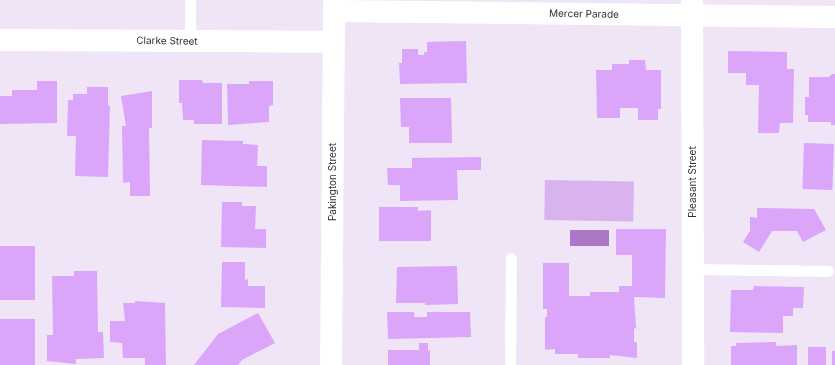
<!DOCTYPE html>
<style>
body{margin:0}
#map{position:relative;width:835px;height:365px;overflow:hidden;background:#efe5f6;font-family:Inter,sans-serif}
div>[style]{position:absolute}
.green>*{inset:0;background:#d8b3ee;transform-origin:0 0}
.water>*{inset:0;background:#ab78c8;transform-origin:0 0}
.building>*{inset:0;background:#dba6fa;transform-origin:0 0}
.lane>*{height:11px;margin:-5.5px;padding:0 5.5px;transform-origin:5.5px;border-radius:5.5px;background:#fff}
.street>*{height:22px;margin:-11px;padding:0 11px;transform-origin:11px;border-radius:11px;background:#fff}
.secondary>*{height:22px;margin:-11px;padding:0 11px;transform-origin:11px;border-radius:11px;background:#fff}
span{translate:-50% -50%;white-space:nowrap;text-align:center;line-height:1.15;-webkit-text-stroke:3px #fff;paint-order:stroke}
.street-label{font-size:10px;color:#312d33}
</style>
<div id="map">
<div class="green">
<i style="left:545px;top:180px;width:89px;height:40px;rotate:1deg"></i>
</div>
<div class="water">
<i style="left:570px;top:230px;width:39px;height:16px"></i>
</div>
<div class="building">
<i style="clip-path:polygon(466px 41px,467px 83px,400px 84px,399px 63px,402px 63px,402px 49px,418px 49px,418px 55px,424px 55px,424px 52px,427px 52px,427px 42px)"></i>
<i style="clip-path:polygon(728px 51px,787px 52px,787px 69px,794px 69px,793px 123px,780px 123px,779px 133px,758px 133px,759px 85px,746px 85px,746px 73px,728px 73px)"></i>
<i style="clip-path:polygon(629px 60px,645px 60px,646px 70px,661px 70px,661px 109px,658px 109px,658px 120px,638px 120px,638px 108px,620px 108px,620px 118px,597px 118px,596px 70px,612px 70px,612px 64px,629px 64px)"></i>
<i style="clip-path:polygon(832px 74px,835px 74px,835px 125px,831px 125px,831px 122px,808px 122px,808px 115px,805px 115px,805px 97px,809px 97px,809px 77px,829px 77px)"></i>
<i style="clip-path:polygon(179px 80px,202px 80px,203px 83px,222px 83px,222px 124px,194px 124px,194px 120px,183px 120px,182px 103px,179px 103px)"></i>
<i style="clip-path:polygon(37px 81px,57px 81px,57px 123px,0 124px,0 96px,12px 96px,12px 90px,37px 90px)"></i>
<i style="clip-path:polygon(249px 81px,273px 81px,273px 105px,269px 106px,269px 122px,228px 125px,227px 84px,249px 84px)"></i>
<i style="clip-path:polygon(87px 87px,108px 87px,108px 105px,110px 106px,108px 177px,75px 176px,76px 136px,67px 136px,68px 100px,73px 100px,73px 94px,87px 94px)"></i>
<i style="clip-path:polygon(152px 91px,152px 128px,149px 128px,150px 196px,130px 196px,130px 182px,123px 183px,122px 126px,126px 126px,121px 96px)"></i>
<i style="clip-path:polygon(400px 98px,451px 98px,452px 143px,409px 143px,409px 127px,401px 127px)"></i>
<i style="clip-path:polygon(202px 140px,243px 141px,243px 144px,258px 145px,257px 166px,267px 166px,267px 187px,201px 185px)"></i>
<i style="left:804px;top:143px;width:30px;height:46px;rotate:2deg"></i>
<i style="clip-path:polygon(481px 157px,481px 170px,457px 170px,458px 200px,400px 201px,400px 185px,388px 185px,387px 168px,412px 168px,412px 158px)"></i>
<i style="clip-path:polygon(222px 202px,242px 202px,242px 206px,256px 206px,255px 229px,266px 229px,266px 248px,221px 247px)"></i>
<i style="clip-path:polygon(379px 207px,418px 207px,418px 211px,431px 210px,431px 241px,379px 241px)"></i>
<i style="clip-path:polygon(757px 208px,814px 209px,826px 230px,803px 242px,797px 231px,772px 231px,759px 252px,743px 242px,750px 231px,750px 217px,757px 218px)"></i>
<i style="clip-path:polygon(616px 229px,666px 229px,665px 298px,634px 297px,636px 328px,634px 329px,634px 342px,637px 342px,637px 358px,610px 355px,610px 358px,578px 358px,578px 354px,555px 354px,555px 349px,545px 350px,545px 317px,547px 317px,547px 309px,543px 309px,543px 263px,569px 263px,569px 296px,590px 296px,590px 292px,619px 292px,619px 286px,632px 286px,632px 255px,616px 255px)"></i>
<i style="left:0;top:246px;width:35px;height:54px"></i>
<i style="clip-path:polygon(222px 262px,245px 262px,245px 280px,248px 279px,248px 286px,265px 286px,265px 308px,221px 307px)"></i>
<i style="clip-path:polygon(457px 266px,458px 304px,425px 305px,425px 303px,396px 303px,397px 267px)"></i>
<i style="clip-path:polygon(74px 271px,97px 271px,98px 332px,103px 332px,104px 358px,76px 359px,76px 364px,47px 361px,47px 335px,53px 335px,52px 276px,74px 276px)"></i>
<i style="clip-path:polygon(754px 286px,804px 287px,803px 308px,793px 308px,793px 316px,783px 316px,783px 333px,730px 332px,731px 290px,753px 290px)"></i>
<i style="clip-path:polygon(135px 301px,165px 303px,166px 365px,145px 365px,145px 358px,123px 358px,122px 343px,110px 342px,110px 321px,125px 321px,123px 303px,135px 303px)"></i>
<i style="clip-path:polygon(387px 312px,414px 312px,414px 317px,427px 317px,427px 312px,470px 312px,471px 337px,388px 339px)"></i>
<i style="clip-path:polygon(258px 313px,275px 343px,242px 360px,238px 365px,194px 365px,218px 334px)"></i>
<i style="left:0;top:319px;width:35px;height:46px"></i>
<i style="clip-path:polygon(776px 342px,776px 346px,797px 345px,797px 365px,731px 365px,731px 346px,736px 346px,736px 343px)"></i>
<i style="clip-path:polygon(419px 343px,428px 343px,428px 351px,430px 350px,430px 365px,388px 365px,388px 350px,419px 350px)"></i>
<i style="left:808px;top:347px;width:18px;height:18px"></i>
<i style="left:832px;top:351px;width:3px;height:14px"></i>
</div>
<div class="lane">
<i style="left:190px;top:42px;width:42px;rotate:-90deg"></i>
<i style="left:693px;top:269px;width:135px;rotate:0.8deg"></i>
<i style="left:510px;top:365px;width:107px;rotate:-89.5deg"></i>
</div>
<div class="street">
<i style="left:692px;top:1px;width:364px;rotate:89.8deg"></i>
<i style="left:334px;top:11px;width:501px;rotate:0.69deg"></i>
<i style="left:0;top:40px;width:334px;rotate:0.3deg"></i>
</div>
<div class="secondary">
<i style="left:331px;top:365px;width:365px;rotate:-89.5deg"></i>
</div>
<div class="street-label">
<span style="left:584px;top:14px;rotate:1deg">Mercer Parade</span>
<span style="left:167px;top:41px;rotate:1deg">Clarke Street</span>
<span style="left:333px;top:182px;rotate:-90deg">Pakington Street</span>
<span style="left:693px;top:182px;rotate:-90deg">Pleasant Street</span>
</div>
</div>
